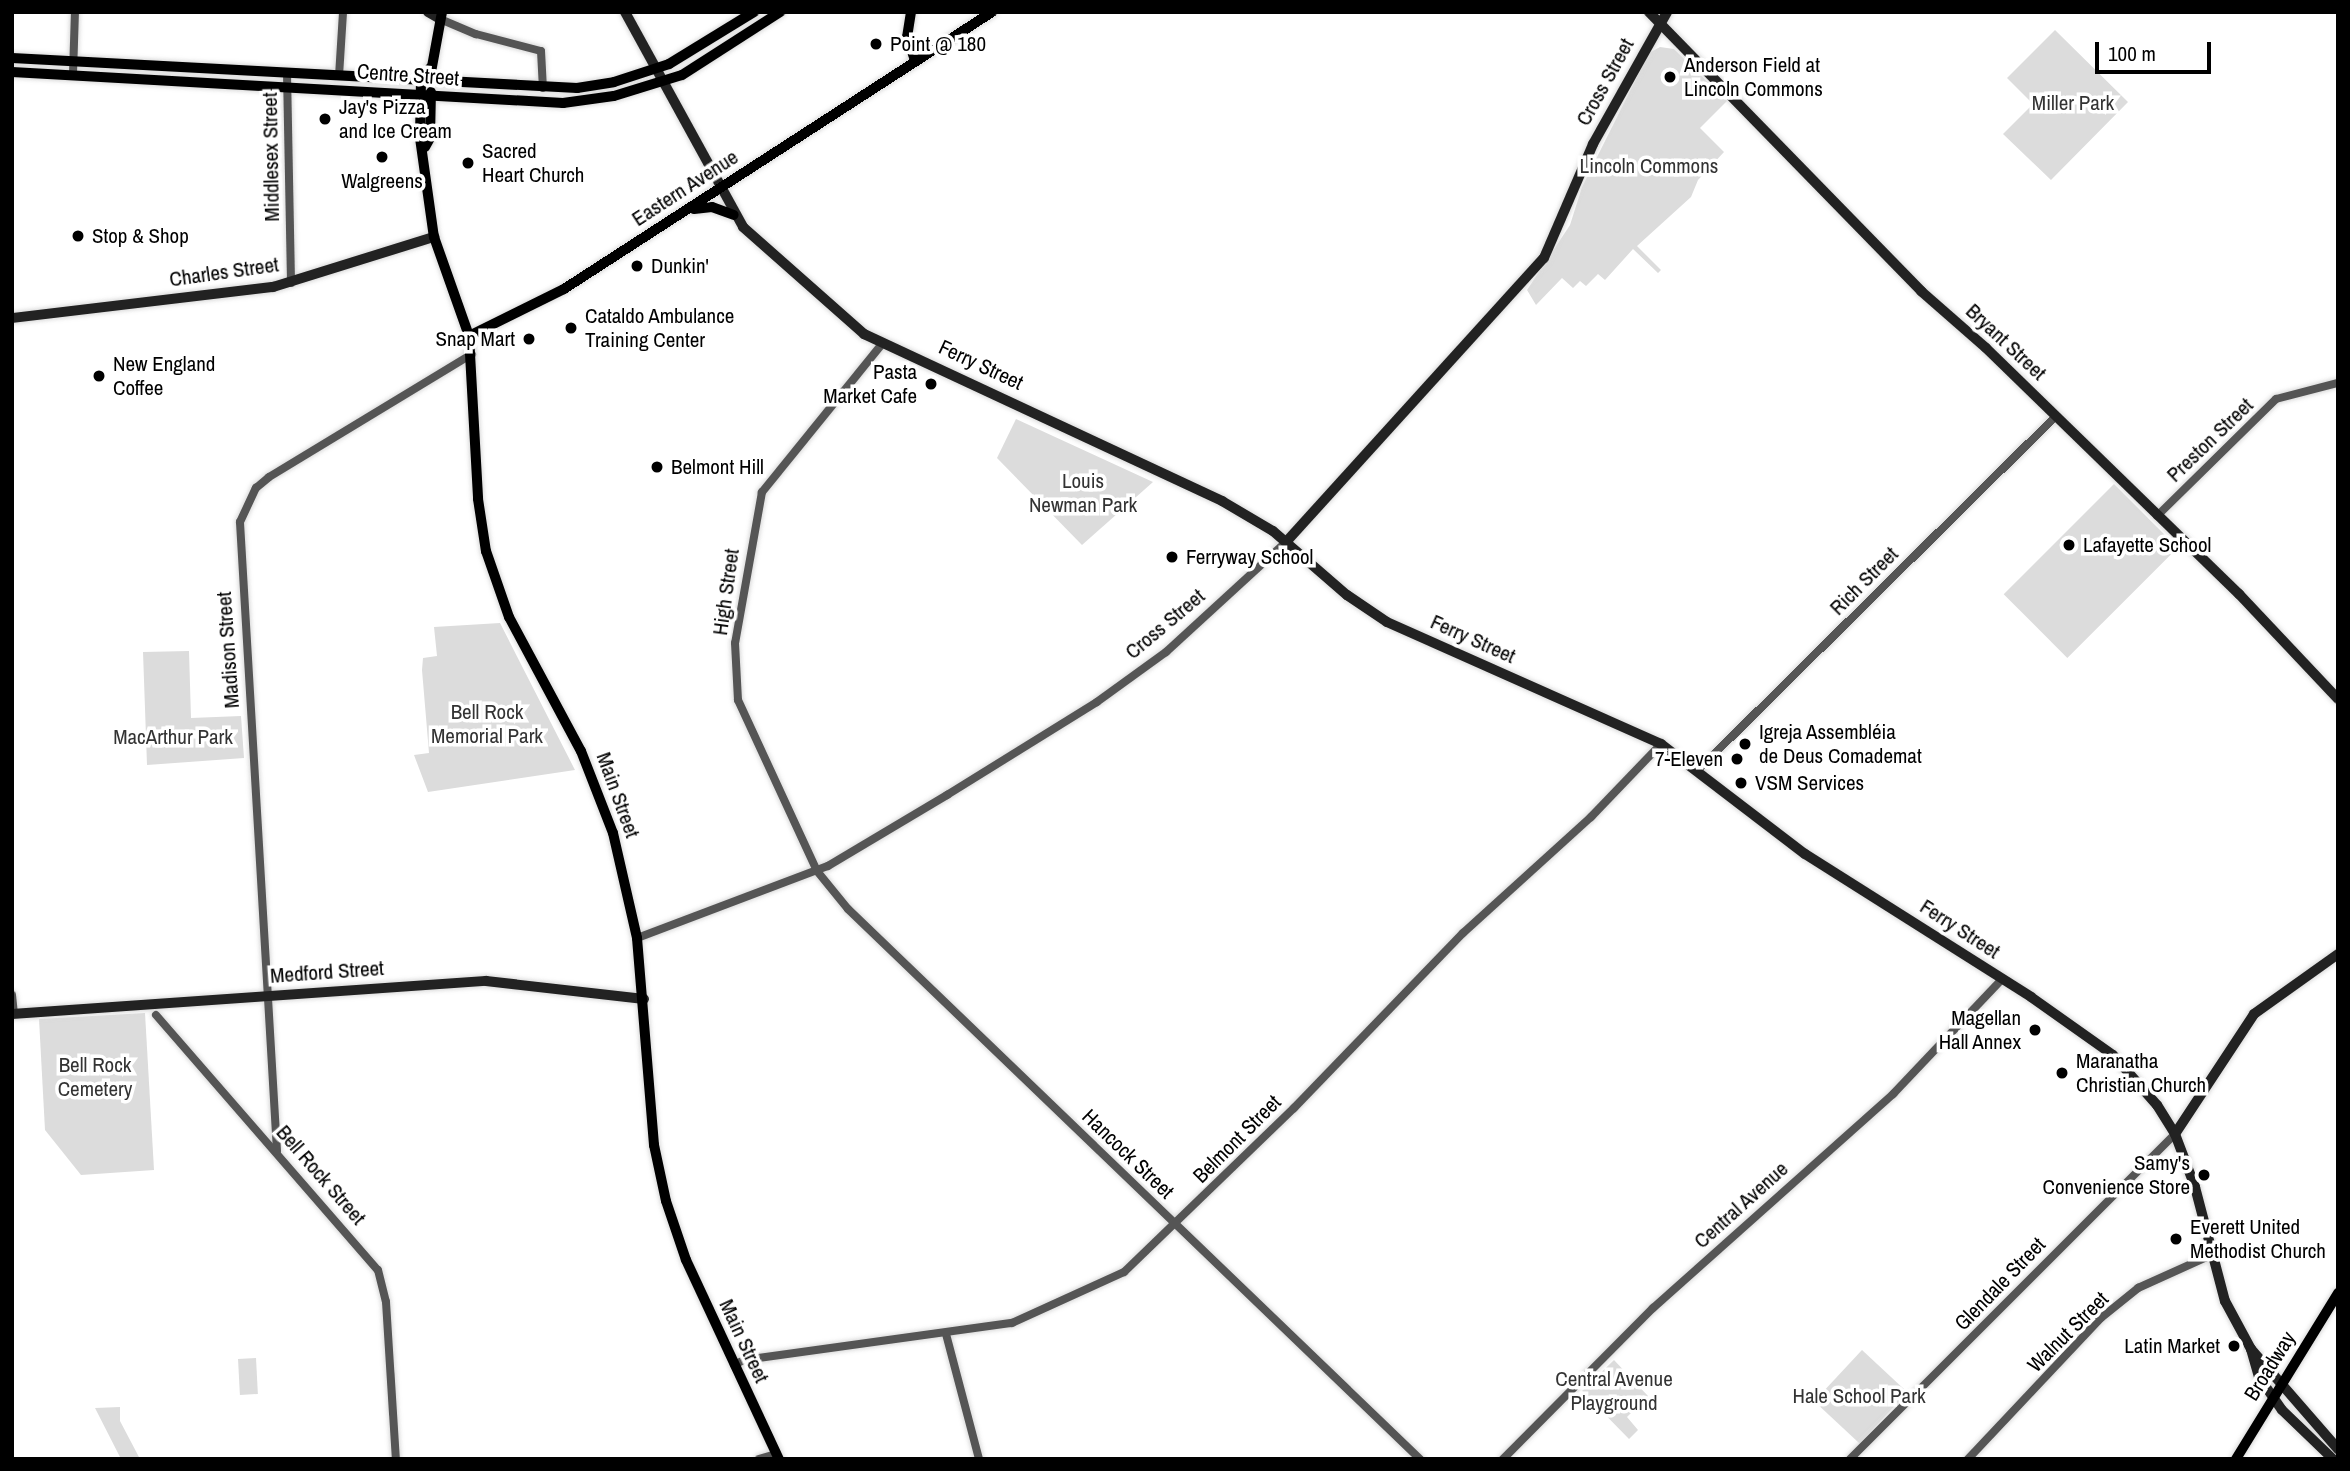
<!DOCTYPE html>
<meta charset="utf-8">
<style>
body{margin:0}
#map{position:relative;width:2350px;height:1471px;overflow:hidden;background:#fff;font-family:"Archivo Narrow",sans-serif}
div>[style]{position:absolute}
.green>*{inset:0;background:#dcdcdc;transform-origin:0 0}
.roads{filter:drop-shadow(0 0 2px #dbdbdb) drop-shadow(0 0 2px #dbdbdb)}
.tertiary>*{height:8px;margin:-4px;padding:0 4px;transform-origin:4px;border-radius:4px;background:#555}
.secondary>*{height:10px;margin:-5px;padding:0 5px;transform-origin:5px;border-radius:5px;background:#222}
.primary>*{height:10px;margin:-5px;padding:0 5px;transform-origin:5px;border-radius:5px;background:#000}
.dots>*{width:19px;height:19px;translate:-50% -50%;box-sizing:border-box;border:4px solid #fff;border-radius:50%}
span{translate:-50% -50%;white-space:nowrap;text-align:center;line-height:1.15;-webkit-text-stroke:7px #fff;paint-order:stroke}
.poi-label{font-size:21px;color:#000}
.left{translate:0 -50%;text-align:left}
.right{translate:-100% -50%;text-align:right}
.street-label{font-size:21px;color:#000}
.park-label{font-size:21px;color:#333}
.frame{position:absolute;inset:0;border:14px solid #000;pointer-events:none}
.scale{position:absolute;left:2095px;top:42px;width:116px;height:32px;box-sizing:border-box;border:4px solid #000;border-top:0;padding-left:9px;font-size:21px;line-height:24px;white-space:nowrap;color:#000;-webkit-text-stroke:5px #fff;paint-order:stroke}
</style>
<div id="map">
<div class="green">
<i style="clip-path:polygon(2055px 30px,2128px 102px,2051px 180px,2003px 134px,2033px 104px,2007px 78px)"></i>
<i style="clip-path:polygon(1660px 47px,1674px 49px,1727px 101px,1700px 128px,1724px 152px,1698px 180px,1691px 197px,1637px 246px,1661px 270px,1658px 273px,1633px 249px,1605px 280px,1598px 274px,1586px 286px,1580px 281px,1573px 288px,1562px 278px,1536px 305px,1527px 290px,1570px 225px,1582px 187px,1649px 53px)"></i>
<i style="clip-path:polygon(1016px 419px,1153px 482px,1082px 545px,997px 458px)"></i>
<i style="left:2114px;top:484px;width:90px;height:156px;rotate:45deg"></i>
<i style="clip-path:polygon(500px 623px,575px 770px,428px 792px,414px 755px,429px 753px,422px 670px,423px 658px,437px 656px,434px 627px)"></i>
<i style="clip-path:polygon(189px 651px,191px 718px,241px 716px,244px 758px,147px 765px,143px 652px)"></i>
<i style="clip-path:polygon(145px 1013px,154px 1170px,81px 1175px,45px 1130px,39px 1019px)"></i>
<i style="left:1862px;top:1350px;width:62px;height:70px;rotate:43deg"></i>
<i style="left:256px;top:1358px;width:36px;height:18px;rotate:87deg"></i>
<i style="clip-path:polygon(1614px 1360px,1648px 1396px,1627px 1417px,1638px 1430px,1629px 1439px,1582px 1391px)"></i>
<i style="clip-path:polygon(120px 1407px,120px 1421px,140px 1459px,121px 1459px,95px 1408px)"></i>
</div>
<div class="roads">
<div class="tertiary">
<i style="left:440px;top:19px;width:39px;rotate:23deg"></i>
<i style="left:476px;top:34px;width:67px;rotate:14.7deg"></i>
<i style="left:541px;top:51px;width:37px;rotate:87deg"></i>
<i style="left:287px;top:73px;width:210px;rotate:88.9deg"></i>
<i style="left:73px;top:74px;width:62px;rotate:-88.2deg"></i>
<i style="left:339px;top:76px;width:64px;rotate:-86.4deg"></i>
<i style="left:882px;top:344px;width:191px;rotate:129deg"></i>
<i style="left:762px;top:492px;width:153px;rotate:100.1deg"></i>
<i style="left:735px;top:643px;width:57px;rotate:87deg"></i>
<i style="left:738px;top:700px;width:188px;rotate:65.2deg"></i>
<i style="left:817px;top:871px;width:49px;rotate:50.8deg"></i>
<i style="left:848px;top:909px;width:794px;rotate:43.88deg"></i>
<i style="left:2157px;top:516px;width:167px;rotate:-44.5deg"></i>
<i style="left:2276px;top:399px;width:64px;rotate:-14.5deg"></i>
<i style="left:1697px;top:771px;width:505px;rotate:-44.68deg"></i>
<i style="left:637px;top:938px;width:204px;rotate:-20.7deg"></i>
<i style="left:828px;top:866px;width:139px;rotate:-30.8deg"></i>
<i style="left:947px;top:795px;width:176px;rotate:-31.8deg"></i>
<i style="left:1097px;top:702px;width:85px;rotate:-35.9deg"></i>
<i style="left:1166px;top:652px;width:164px;rotate:-42.5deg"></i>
<i style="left:12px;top:995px;width:19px;rotate:84deg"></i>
<i style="left:156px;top:1015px;width:338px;rotate:49deg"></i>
<i style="left:378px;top:1270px;width:33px;rotate:76deg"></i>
<i style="left:386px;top:1302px;width:157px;rotate:86.4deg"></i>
<i style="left:277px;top:1151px;width:630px;rotate:-93.37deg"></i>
<i style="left:240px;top:522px;width:38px;rotate:-65deg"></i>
<i style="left:256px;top:488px;width:17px;rotate:-40deg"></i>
<i style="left:269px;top:477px;width:237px;rotate:-31.2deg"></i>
<i style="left:946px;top:1334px;width:129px;rotate:75.2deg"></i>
<i style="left:734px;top:1365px;width:11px;rotate:-27deg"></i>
<i style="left:744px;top:1360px;width:271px;rotate:-7.9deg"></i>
<i style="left:1012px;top:1323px;width:123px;rotate:-24.5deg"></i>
<i style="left:1124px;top:1272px;width:236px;rotate:-44deg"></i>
<i style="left:1294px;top:1108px;width:243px;rotate:-46deg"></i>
<i style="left:1463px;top:933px;width:173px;rotate:-42.2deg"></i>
<i style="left:1591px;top:817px;width:101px;rotate:-46.2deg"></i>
<i style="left:759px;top:1459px;width:18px;rotate:-16deg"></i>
<i style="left:1503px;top:1459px;width:213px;rotate:-45.2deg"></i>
<i style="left:1653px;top:1308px;width:322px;rotate:-41.7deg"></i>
<i style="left:1893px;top:1094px;width:158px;rotate:-46.5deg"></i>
<i style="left:1850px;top:1459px;width:460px;rotate:-45deg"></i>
<i style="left:1968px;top:1459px;width:194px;rotate:-46.7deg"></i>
<i style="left:2101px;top:1318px;width:48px;rotate:-39deg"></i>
<i style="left:2138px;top:1288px;width:80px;rotate:-24.3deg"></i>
</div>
<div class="secondary">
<i style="left:428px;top:12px;width:14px;rotate:30deg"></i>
<i style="left:625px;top:12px;width:245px;rotate:61.2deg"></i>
<i style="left:743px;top:227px;width:162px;rotate:41.5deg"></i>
<i style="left:864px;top:334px;width:395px;rotate:25deg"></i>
<i style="left:1222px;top:501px;width:59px;rotate:30.5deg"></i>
<i style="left:1273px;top:531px;width:98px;rotate:40.9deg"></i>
<i style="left:1347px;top:595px;width:48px;rotate:34deg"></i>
<i style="left:1387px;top:622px;width:300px;rotate:24deg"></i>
<i style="left:1661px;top:744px;width:181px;rotate:37.4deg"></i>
<i style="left:1805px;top:854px;width:267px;rotate:32.3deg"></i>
<i style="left:2031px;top:997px;width:100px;rotate:35.3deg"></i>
<i style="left:2113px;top:1055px;width:67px;rotate:48.7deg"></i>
<i style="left:2157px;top:1105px;width:34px;rotate:58deg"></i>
<i style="left:2175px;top:1134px;width:57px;rotate:69.3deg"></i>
<i style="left:2195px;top:1187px;width:118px;rotate:75.3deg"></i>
<i style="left:2225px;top:1301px;width:55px;rotate:61.6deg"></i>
<i style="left:2251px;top:1349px;width:133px;rotate:49deg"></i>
<i style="left:1649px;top:12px;width:390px;rotate:45.7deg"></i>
<i style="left:1921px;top:291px;width:86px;rotate:41.2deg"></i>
<i style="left:1986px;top:348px;width:353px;rotate:44.2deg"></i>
<i style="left:2239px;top:594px;width:144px;rotate:46.7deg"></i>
<i style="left:12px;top:318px;width:263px;rotate:-6.8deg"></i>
<i style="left:273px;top:287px;width:169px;rotate:-17.3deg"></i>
<i style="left:1287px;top:541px;width:382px;rotate:-47.8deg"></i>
<i style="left:1544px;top:258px;width:124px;rotate:-66.7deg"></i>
<i style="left:1593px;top:144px;width:151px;rotate:-60.7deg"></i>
<i style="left:12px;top:1014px;width:475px;rotate:-4deg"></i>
<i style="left:486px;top:981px;width:159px;rotate:6.5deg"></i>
<i style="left:2175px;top:1134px;width:144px;rotate:-56.6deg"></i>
<i style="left:2254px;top:1014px;width:103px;rotate:-35.5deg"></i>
<i style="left:2251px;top:1349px;width:29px;rotate:74deg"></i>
<i style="left:2259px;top:1377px;width:40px;rotate:55.1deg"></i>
<i style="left:2282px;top:1410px;width:71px;rotate:43.9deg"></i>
</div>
<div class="primary">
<i style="left:911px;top:12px;width:25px;rotate:99deg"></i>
<i style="left:907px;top:37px;width:24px;rotate:71deg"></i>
<i style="left:12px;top:58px;width:566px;rotate:3.04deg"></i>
<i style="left:577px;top:88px;width:37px;rotate:-9deg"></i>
<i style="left:614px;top:82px;width:58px;rotate:-18.1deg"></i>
<i style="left:669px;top:64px;width:100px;rotate:-31.5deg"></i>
<i style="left:430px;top:68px;width:15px;rotate:127deg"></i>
<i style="left:421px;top:80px;width:58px;rotate:91deg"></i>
<i style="left:420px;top:138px;width:100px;rotate:82deg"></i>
<i style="left:434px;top:237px;width:105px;rotate:70.5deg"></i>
<i style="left:469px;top:336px;width:163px;rotate:86.8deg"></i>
<i style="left:478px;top:499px;width:53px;rotate:81.3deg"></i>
<i style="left:486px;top:551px;width:70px;rotate:70.8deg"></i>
<i style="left:509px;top:617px;width:152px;rotate:61.8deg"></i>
<i style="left:581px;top:751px;width:88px;rotate:68.7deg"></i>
<i style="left:613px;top:833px;width:108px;rotate:77.1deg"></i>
<i style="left:637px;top:938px;width:208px;rotate:85.3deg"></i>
<i style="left:654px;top:1145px;width:57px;rotate:77.9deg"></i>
<i style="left:666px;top:1201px;width:62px;rotate:71.3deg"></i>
<i style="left:686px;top:1260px;width:220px;rotate:65deg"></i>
<i style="left:12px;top:72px;width:552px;rotate:3.22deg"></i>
<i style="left:563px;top:103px;width:51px;rotate:-7.8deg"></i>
<i style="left:614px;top:96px;width:71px;rotate:-17.2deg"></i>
<i style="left:682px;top:75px;width:117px;rotate:-32.7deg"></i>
<i style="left:431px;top:72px;width:61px;rotate:-79.6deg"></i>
<i style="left:425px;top:147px;width:10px;rotate:-61deg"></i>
<i style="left:430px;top:138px;width:46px;rotate:-88.8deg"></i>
<i style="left:694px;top:209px;width:18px;rotate:-6deg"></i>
<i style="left:712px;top:207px;width:23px;rotate:20deg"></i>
<i style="left:469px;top:336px;width:106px;rotate:-26.3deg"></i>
<i style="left:564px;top:289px;width:510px;rotate:-32.91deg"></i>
<i style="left:2236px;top:1459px;width:195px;rotate:-58.4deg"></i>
</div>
</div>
<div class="dots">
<i style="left:876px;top:44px;background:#000"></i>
<i style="left:1670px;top:77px;background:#000"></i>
<i style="left:325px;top:119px;background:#000"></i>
<i style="left:382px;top:157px;background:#000"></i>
<i style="left:468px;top:163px;background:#000"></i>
<i style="left:78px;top:236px;background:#000"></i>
<i style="left:637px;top:266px;background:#000"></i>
<i style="left:571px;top:328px;background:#000"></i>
<i style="left:529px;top:339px;background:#000"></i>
<i style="left:99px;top:376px;background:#000"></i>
<i style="left:931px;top:384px;background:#000"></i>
<i style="left:657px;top:467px;background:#000"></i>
<i style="left:2069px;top:545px;background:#000"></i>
<i style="left:1172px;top:557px;background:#000"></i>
<i style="left:1745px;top:744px;background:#000"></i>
<i style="left:1737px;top:759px;background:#000"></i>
<i style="left:1741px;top:783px;background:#000"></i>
<i style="left:2035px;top:1030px;background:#000"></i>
<i style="left:2062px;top:1073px;background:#000"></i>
<i style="left:2204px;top:1175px;background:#000"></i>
<i style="left:2176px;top:1239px;background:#000"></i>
<i style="left:2234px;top:1346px;background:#000"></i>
</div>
<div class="poi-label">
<span class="left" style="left:890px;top:44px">Point @ 180</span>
<span class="left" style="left:1684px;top:77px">Anderson Field at<br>Lincoln Commons</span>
<span class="left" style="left:339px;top:119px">Jay's Pizza<br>and Ice Cream</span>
<span class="left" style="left:482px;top:163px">Sacred<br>Heart Church</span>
<span style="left:382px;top:181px">Walgreens</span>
<span class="left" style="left:92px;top:236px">Stop &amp; Shop</span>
<span class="left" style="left:651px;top:266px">Dunkin'</span>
<span class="left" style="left:585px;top:328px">Cataldo Ambulance<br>Training Center</span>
<span class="right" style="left:515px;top:339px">Snap Mart</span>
<span class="left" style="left:113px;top:376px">New England<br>Coffee</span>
<span class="right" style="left:917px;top:384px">Pasta<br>Market Cafe</span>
<span class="left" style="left:671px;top:467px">Belmont Hill</span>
<span class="left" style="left:2083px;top:545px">Lafayette School</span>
<span class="left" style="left:1186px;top:557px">Ferryway School</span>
<span class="left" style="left:1759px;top:744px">Igreja Assembléia<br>de Deus Comademat</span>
<span class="right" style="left:1723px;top:759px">7-Eleven</span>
<span class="left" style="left:1755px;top:783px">VSM Services</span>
<span class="right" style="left:2021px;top:1030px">Magellan<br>Hall Annex</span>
<span class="left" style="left:2076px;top:1073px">Maranatha<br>Christian Church</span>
<span class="right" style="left:2190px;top:1175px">Samy's<br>Convenience Store</span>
<span class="left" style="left:2190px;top:1239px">Everett United<br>Methodist Church</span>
<span class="right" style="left:2220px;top:1346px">Latin Market</span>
</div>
<div class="street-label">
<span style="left:408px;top:75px;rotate:4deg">Centre Street</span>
<span style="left:1605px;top:82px;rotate:-61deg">Cross Street</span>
<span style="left:271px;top:157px;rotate:-91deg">Middlesex Street</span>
<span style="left:685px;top:188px;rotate:-33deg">Eastern Avenue</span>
<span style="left:224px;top:272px;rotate:-8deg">Charles Street</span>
<span style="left:2006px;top:342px;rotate:43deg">Bryant Street</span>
<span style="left:981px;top:365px;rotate:25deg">Ferry Street</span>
<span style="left:2210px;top:440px;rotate:-44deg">Preston Street</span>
<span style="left:1864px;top:581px;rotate:-45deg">Rich Street</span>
<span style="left:726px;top:592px;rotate:-82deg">High Street</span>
<span style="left:1165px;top:624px;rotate:-40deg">Cross Street</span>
<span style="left:1473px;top:639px;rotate:24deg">Ferry Street</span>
<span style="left:228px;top:650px;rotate:-94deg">Madison Street</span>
<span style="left:618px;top:795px;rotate:70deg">Main Street</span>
<span style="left:1960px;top:929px;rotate:33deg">Ferry Street</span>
<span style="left:327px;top:972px;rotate:-4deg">Medford Street</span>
<span style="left:1237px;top:1139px;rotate:-45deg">Belmont Street</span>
<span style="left:1128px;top:1154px;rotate:44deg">Hancock Street</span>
<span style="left:321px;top:1175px;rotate:49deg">Bell Rock Street</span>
<span style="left:1741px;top:1205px;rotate:-42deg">Central Avenue</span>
<span style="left:2000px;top:1284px;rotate:-46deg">Glendale Street</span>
<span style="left:2068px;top:1332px;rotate:-45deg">Walnut Street</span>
<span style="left:744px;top:1341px;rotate:65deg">Main Street</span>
<span style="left:2270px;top:1366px;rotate:-58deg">Broadway</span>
</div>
<div class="park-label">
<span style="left:2073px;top:103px">Miller Park</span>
<span style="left:1649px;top:166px">Lincoln Commons</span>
<span style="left:1083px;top:493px">Louis<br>Newman Park</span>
<span style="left:487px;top:724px">Bell Rock<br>Memorial Park</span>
<span style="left:173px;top:737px">MacArthur Park</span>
<span style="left:95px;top:1077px">Bell Rock<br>Cemetery</span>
<span style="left:1614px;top:1391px">Central Avenue<br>Playground</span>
<span style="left:1859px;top:1396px">Hale School Park</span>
</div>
<div class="frame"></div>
<div class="scale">100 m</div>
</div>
